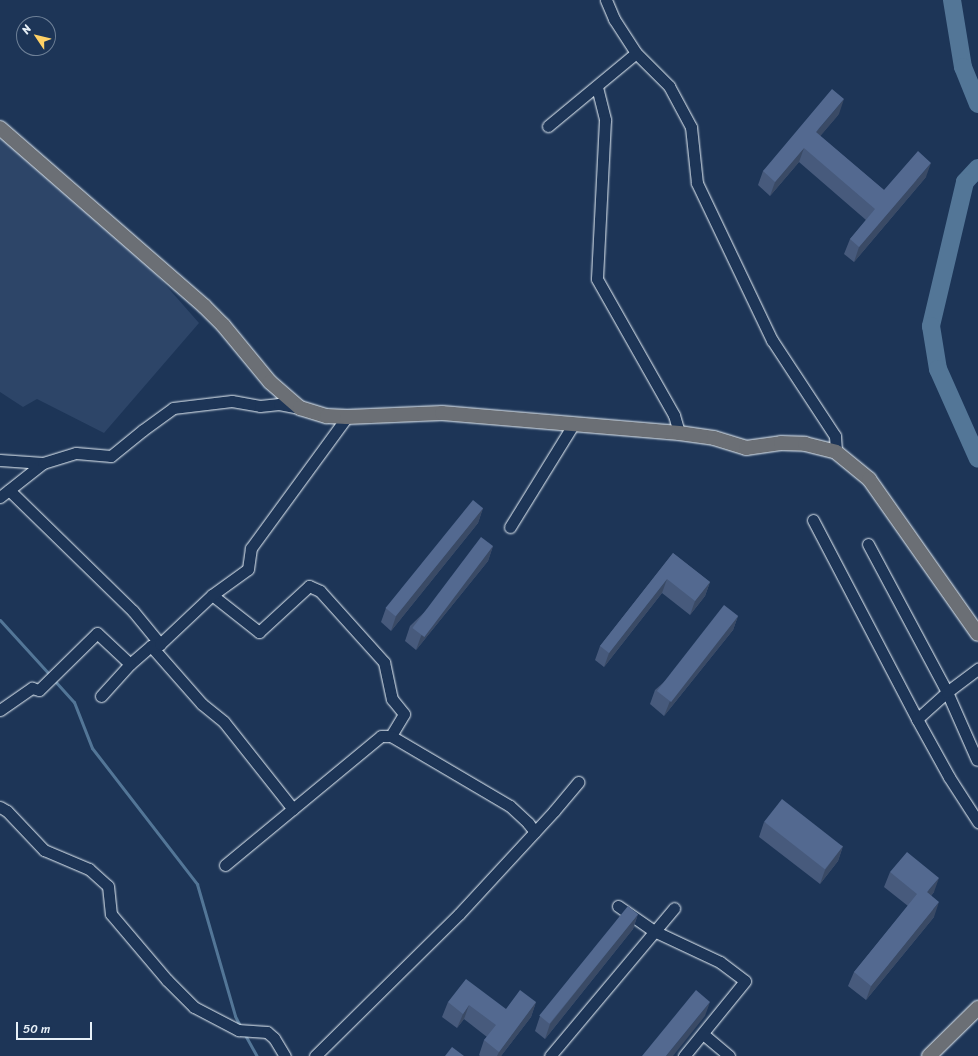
<!DOCTYPE html>
<style>
body{margin:0}
#map{position:relative;width:978px;height:1056px;overflow:hidden;background:#1d3557;font-family:Sriracha,sans-serif}
div>[style]{position:absolute}
.built>*{inset:0;background:#2d4568}
.stream>*{height:3px;margin:-1.5px;padding:0 1.5px;transform-origin:1.5px;border-radius:1.5px;background:#537697}
.river>*{height:18px;margin:-9px;padding:0 9px;transform-origin:9px;border-radius:9px;background:#537697}
.roads{filter:drop-shadow(0 0 1px #e8f1f8) drop-shadow(0 0 1px #e8f1f8)}
.minor>*{height:11px;margin:-5.5px;padding:0 5.5px;transform-origin:5.5px;border-radius:5.5px;background:#1d3557}
.major>*{height:14px;margin:-7px;padding:0 7px;transform-origin:7px;border-radius:7px;background:#6b6f75}
.wall>*{inset:0;background:#475a7c}
.shaded-wall>*{inset:0;background:#3a4a65}
.building>*{inset:0;background:#536990;transform-origin:0 0}
span{translate:-50% -50%;white-space:nowrap;text-align:center;line-height:1.15;-webkit-text-stroke:4px #1d3557;paint-order:stroke}
.north{position:absolute;left:16px;top:16px;width:40px;height:40px;box-sizing:border-box;background:#1d3557;border:1px solid #6e8097;border-radius:50%;rotate:305deg;font-size:11px;font-weight:700;line-height:16px;text-align:center;color:#e8f1f8}
.north::after{content:'';display:block;margin:auto;width:14px;height:18px;background:#ffd166;clip-path:polygon(50% 0,100% 100%,50% 72%,0 100%)}
.scale{position:absolute;left:16px;top:1022px;width:76px;height:18px;box-sizing:border-box;border:2px solid #e8f1f8;border-top:0;padding-left:5px;font-size:12px;line-height:14px;white-space:nowrap;color:#e8f1f8;-webkit-text-stroke:3px #1d3557;paint-order:stroke}
</style>
<div id="map">
<div class="built">
<i style="clip-path:polygon(0 132px,148px 265px,199px 323px,104px 433px,37px 399px,23px 407px,0 392px)"></i>
</div>
<div class="stream">
<i style="left:0;top:620px;width:74px;rotate:47.7deg"></i>
<i style="left:54px;top:680px;width:30px;rotate:48deg"></i>
<i style="left:74px;top:702px;width:49px;rotate:68.6deg"></i>
<i style="left:92px;top:748px;width:172px;rotate:52.3deg"></i>
<i style="left:197px;top:884px;width:137px;rotate:73.9deg"></i>
<i style="left:235px;top:1016px;width:11px;rotate:63deg"></i>
<i style="left:244px;top:1033px;width:26px;rotate:61deg"></i>
</div>
<div class="river">
<i style="left:952px;top:0;width:68px;rotate:80.7deg"></i>
<i style="left:963px;top:67px;width:40px;rotate:68deg"></i>
<i style="left:978px;top:168px;width:19px;rotate:133deg"></i>
<i style="left:965px;top:182px;width:148px;rotate:103.3deg"></i>
<i style="left:931px;top:326px;width:44px;rotate:80.8deg"></i>
<i style="left:938px;top:369px;width:98px;rotate:66deg"></i>
</div>
<div class="roads">
<div class="minor">
<i style="left:606px;top:0;width:21px;rotate:67deg"></i>
<i style="left:614px;top:19px;width:40px;rotate:57.1deg"></i>
<i style="left:636px;top:53px;width:47px;rotate:45deg"></i>
<i style="left:669px;top:86px;width:47px;rotate:61.8deg"></i>
<i style="left:691px;top:127px;width:56px;rotate:83.9deg"></i>
<i style="left:697px;top:183px;width:174px;rotate:64.5deg"></i>
<i style="left:772px;top:340px;width:115px;rotate:56.7deg"></i>
<i style="left:835px;top:436px;width:16px;rotate:86deg"></i>
<i style="left:597px;top:87px;width:34px;rotate:76deg"></i>
<i style="left:605px;top:120px;width:159px;rotate:92.9deg"></i>
<i style="left:597px;top:279px;width:156px;rotate:60.5deg"></i>
<i style="left:674px;top:415px;width:19px;rotate:74deg"></i>
<i style="left:548px;top:126px;width:114px;rotate:-39.7deg"></i>
<i style="left:0;top:460px;width:43px;rotate:4deg"></i>
<i style="left:9px;top:490px;width:173px;rotate:44.3deg"></i>
<i style="left:133px;top:611px;width:43px;rotate:50.7deg"></i>
<i style="left:0;top:497px;width:55px;rotate:-38.3deg"></i>
<i style="left:43px;top:463px;width:34px;rotate:-17deg"></i>
<i style="left:76px;top:453px;width:35px;rotate:5deg"></i>
<i style="left:111px;top:456px;width:41px;rotate:-39.1deg"></i>
<i style="left:143px;top:430px;width:37px;rotate:-36deg"></i>
<i style="left:173px;top:408px;width:59px;rotate:-6.8deg"></i>
<i style="left:232px;top:401px;width:28px;rotate:10deg"></i>
<i style="left:260px;top:406px;width:19px;rotate:-6deg"></i>
<i style="left:279px;top:404px;width:21px;rotate:11deg"></i>
<i style="left:813px;top:520px;width:225px;rotate:62.4deg"></i>
<i style="left:917px;top:719px;width:66px;rotate:61.1deg"></i>
<i style="left:949px;top:777px;width:54px;rotate:57.2deg"></i>
<i style="left:510px;top:527px;width:120px;rotate:-58.3deg"></i>
<i style="left:868px;top:544px;width:168px;rotate:61.9deg"></i>
<i style="left:947px;top:692px;width:74px;rotate:66.2deg"></i>
<i style="left:212px;top:595px;width:60px;rotate:38.2deg"></i>
<i style="left:259px;top:632px;width:68px;rotate:-42.6deg"></i>
<i style="left:309px;top:586px;width:12px;rotate:24deg"></i>
<i style="left:320px;top:591px;width:96px;rotate:48deg"></i>
<i style="left:384px;top:662px;width:38px;rotate:78deg"></i>
<i style="left:392px;top:699px;width:19px;rotate:51deg"></i>
<i style="left:404px;top:714px;width:26px;rotate:121deg"></i>
<i style="left:151px;top:646px;width:77px;rotate:48.7deg"></i>
<i style="left:202px;top:704px;width:28px;rotate:39deg"></i>
<i style="left:224px;top:722px;width:111px;rotate:51.6deg"></i>
<i style="left:101px;top:696px;width:43px;rotate:-47.8deg"></i>
<i style="left:130px;top:664px;width:28px;rotate:-41deg"></i>
<i style="left:151px;top:646px;width:9px;rotate:-13deg"></i>
<i style="left:160px;top:644px;width:71px;rotate:-43.3deg"></i>
<i style="left:212px;top:595px;width:44px;rotate:-35.8deg"></i>
<i style="left:248px;top:569px;width:21px;rotate:-82deg"></i>
<i style="left:251px;top:548px;width:162px;rotate:-53.8deg"></i>
<i style="left:0;top:710px;width:39px;rotate:-35deg"></i>
<i style="left:32px;top:688px;width:7px;rotate:16deg"></i>
<i style="left:39px;top:690px;width:81px;rotate:-44.5deg"></i>
<i style="left:97px;top:633px;width:45px;rotate:43.2deg"></i>
<i style="left:917px;top:719px;width:40px;rotate:-42deg"></i>
<i style="left:947px;top:692px;width:39px;rotate:-37deg"></i>
<i style="left:0;top:807px;width:8px;rotate:30deg"></i>
<i style="left:7px;top:811px;width:54px;rotate:46.5deg"></i>
<i style="left:44px;top:850px;width:49px;rotate:22.9deg"></i>
<i style="left:89px;top:869px;width:25px;rotate:42deg"></i>
<i style="left:108px;top:886px;width:28px;rotate:84deg"></i>
<i style="left:111px;top:914px;width:87px;rotate:49.7deg"></i>
<i style="left:167px;top:980px;width:38px;rotate:45deg"></i>
<i style="left:194px;top:1007px;width:50px;rotate:27.6deg"></i>
<i style="left:238px;top:1030px;width:29px;rotate:4deg"></i>
<i style="left:267px;top:1032px;width:9px;rotate:41deg"></i>
<i style="left:274px;top:1038px;width:21px;rotate:59deg"></i>
<i style="left:225px;top:865px;width:202px;rotate:-39.6deg"></i>
<i style="left:381px;top:736px;width:10px"></i>
<i style="left:391px;top:736px;width:138px;rotate:30.5deg"></i>
<i style="left:510px;top:806px;width:25px;rotate:43deg"></i>
<i style="left:528px;top:823px;width:11px;rotate:52deg"></i>
<i style="left:618px;top:906px;width:44px;rotate:34.8deg"></i>
<i style="left:654px;top:931px;width:73px;rotate:25.2deg"></i>
<i style="left:720px;top:962px;width:31px;rotate:37deg"></i>
<i style="left:745px;top:981px;width:97px;rotate:129.1deg"></i>
<i style="left:703px;top:1034px;width:34px;rotate:40deg"></i>
<i style="left:315px;top:1056px;width:202px;rotate:-44.6deg"></i>
<i style="left:459px;top:914px;width:140px;rotate:-47.3deg"></i>
<i style="left:554px;top:811px;width:38px;rotate:-50deg"></i>
<i style="left:550px;top:1056px;width:193px;rotate:-50deg"></i>
</div>
<div class="major">
<i style="left:0;top:128px;width:271px;rotate:41.1deg"></i>
<i style="left:204px;top:306px;width:27px;rotate:45deg"></i>
<i style="left:223px;top:325px;width:74px;rotate:50.5deg"></i>
<i style="left:270px;top:382px;width:40px;rotate:41deg"></i>
<i style="left:300px;top:408px;width:28px;rotate:17deg"></i>
<i style="left:327px;top:416px;width:20px;rotate:3deg"></i>
<i style="left:347px;top:417px;width:95px;rotate:-2.4deg"></i>
<i style="left:442px;top:413px;width:238px;rotate:4.8deg"></i>
<i style="left:679px;top:433px;width:35px;rotate:8deg"></i>
<i style="left:714px;top:438px;width:34px;rotate:17deg"></i>
<i style="left:746px;top:448px;width:35px;rotate:-8deg"></i>
<i style="left:781px;top:443px;width:24px;rotate:2deg"></i>
<i style="left:805px;top:444px;width:32px;rotate:14deg"></i>
<i style="left:836px;top:452px;width:43px;rotate:39.3deg"></i>
<i style="left:869px;top:479px;width:189px;rotate:54.9deg"></i>
<i style="left:929px;top:1056px;width:69px;rotate:-44.4deg"></i>
</div>
</div>
<div class="wall">
<i style="clip-path:polygon(839px 114px,820px 136px,884px 190px,926px 177px,854px 262px,844px 254px,850px 239px,866px 220px,799px 162px,770px 196px,758px 185px,763px 171px)"></i>
<i style="clip-path:polygon(483px 508px,478px 523px,391px 631px,381px 622px,386px 608px)"></i>
<i style="clip-path:polygon(493px 546px,488px 561px,416px 650px,405px 641px,410px 626px)"></i>
<i style="clip-path:polygon(673px 553px,710px 582px,705px 596px,690px 615px,662px 593px,604px 667px,595px 660px,600px 646px)"></i>
<i style="clip-path:polygon(738px 616px,733px 630px,664px 716px,650px 704px,655px 690px)"></i>
<i style="clip-path:polygon(764px 822px,843px 846px,838px 861px,820px 884px,759px 837px)"></i>
<i style="clip-path:polygon(890px 872px,934px 892px,931px 896px,934px 917px,866px 1000px,848px 986px,854px 972px,908px 906px,884px 887px)"></i>
<i style="clip-path:polygon(638px 914px,633px 929px,545px 1039px,535px 1031px,540px 1016px)"></i>
<i style="clip-path:polygon(448px 1002px,506px 1009px,536px 1002px,531px 1017px,501px 1056px,480px 1056px,479px 1055px,484px 1040px,487px 1037px,464px 1019px,457px 1028px,442px 1017px)"></i>
</div>
<div class="shaded-wall">
<i style="clip-path:polygon(844px 99px,839px 114px,811px 147px,816px 132px)"></i>
<i style="clip-path:polygon(804px 148px,799px 162px,770px 196px,775px 182px)"></i>
<i style="clip-path:polygon(931px 163px,926px 177px,854px 262px,859px 247px)"></i>
<i style="clip-path:polygon(483px 508px,478px 523px,391px 631px,396px 616px)"></i>
<i style="clip-path:polygon(493px 546px,488px 561px,416px 650px,421px 636px)"></i>
<i style="clip-path:polygon(667px 579px,662px 593px,604px 667px,609px 653px)"></i>
<i style="clip-path:polygon(710px 582px,705px 596px,690px 615px,695px 601px)"></i>
<i style="clip-path:polygon(738px 616px,733px 630px,664px 716px,670px 701px)"></i>
<i style="clip-path:polygon(843px 846px,838px 861px,820px 884px,825px 870px)"></i>
<i style="clip-path:polygon(939px 878px,934px 892px,922px 907px,927px 892px)"></i>
<i style="clip-path:polygon(939px 902px,934px 917px,866px 1000px,871px 986px)"></i>
<i style="clip-path:polygon(638px 914px,633px 929px,545px 1039px,550px 1024px)"></i>
<i style="clip-path:polygon(536px 1002px,531px 1017px,501px 1056px,497px 1056px,499px 1052px)"></i>
<i style="clip-path:polygon(710px 1002px,705px 1016px,673px 1056px,666px 1056px)"></i>
<i style="clip-path:polygon(469px 1005px,464px 1019px,457px 1028px,463px 1014px)"></i>
</div>
<div class="building">
<i style="clip-path:polygon(832px 89px,844px 99px,816px 132px,884px 190px,918px 151px,931px 163px,859px 247px,850px 239px,875px 209px,804px 148px,775px 182px,763px 171px)"></i>
<i style="left:473px;top:500px;width:13px;height:139px;rotate:39deg"></i>
<i style="left:481px;top:537px;width:15px;height:114px;rotate:37deg"></i>
<i style="clip-path:polygon(673px 553px,710px 582px,695px 601px,667px 579px,609px 653px,600px 646px)"></i>
<i style="left:724px;top:605px;width:18px;height:109px;rotate:38deg"></i>
<i style="left:782px;top:799px;width:77px;height:29px;rotate:38deg"></i>
<i style="clip-path:polygon(907px 852px,939px 878px,927px 892px,939px 902px,871px 986px,854px 972px,917px 894px,890px 872px)"></i>
<i style="left:628px;top:906px;width:13px;height:141px;rotate:39deg"></i>
<i style="clip-path:polygon(466px 979px,506px 1009px,520px 990px,536px 1002px,499px 1052px,484px 1040px,496px 1025px,469px 1005px,463px 1014px,448px 1002px)"></i>
<i style="clip-path:polygon(696px 990px,710px 1002px,666px 1056px,642px 1056px)"></i>
<i style="clip-path:polygon(452px 1047px,464px 1056px,445px 1056px)"></i>
</div>
<div class="north">N</div>
<div class="scale">50 m</div>
</div>
